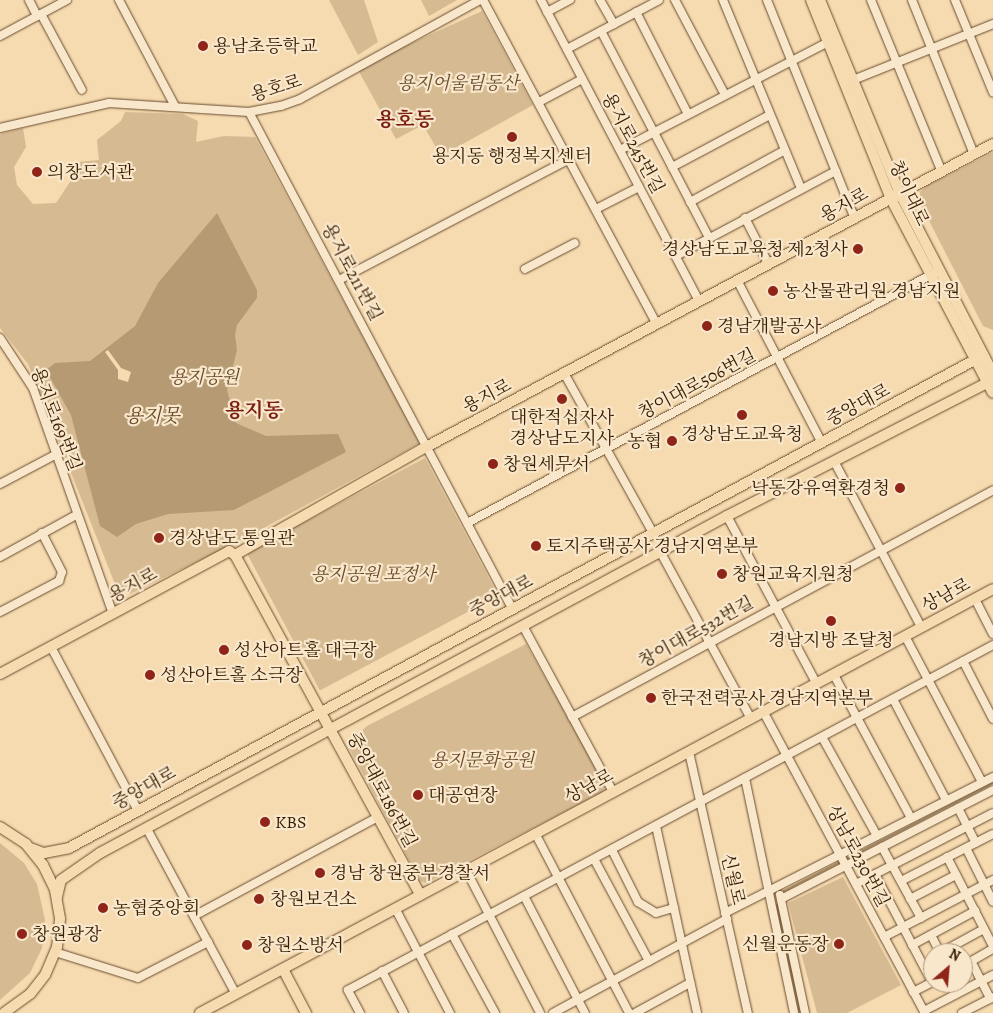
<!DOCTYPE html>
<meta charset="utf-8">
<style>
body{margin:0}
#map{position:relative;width:993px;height:1013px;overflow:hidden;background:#f6dab0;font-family:Alegreya,"Noto Serif KR",serif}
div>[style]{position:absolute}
.green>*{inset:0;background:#d6ba92;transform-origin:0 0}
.water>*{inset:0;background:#b59a74}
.pier>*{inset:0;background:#f6dab0}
.stream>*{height:2px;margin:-1px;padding:0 1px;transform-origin:1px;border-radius:1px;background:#b59a74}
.roads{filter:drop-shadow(0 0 1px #684c2d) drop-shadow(0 0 1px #684c2d)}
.minor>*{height:8px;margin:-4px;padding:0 4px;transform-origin:4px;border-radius:4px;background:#f9e7cc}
.major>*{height:10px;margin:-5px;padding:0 5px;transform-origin:5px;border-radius:5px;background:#f6dab0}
.dots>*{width:14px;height:14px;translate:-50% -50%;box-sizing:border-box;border:2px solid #f9e7cc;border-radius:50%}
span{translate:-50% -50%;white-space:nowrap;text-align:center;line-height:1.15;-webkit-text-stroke:4.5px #f9e7cc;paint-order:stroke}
.poi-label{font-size:18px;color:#381d01}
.left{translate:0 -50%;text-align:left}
.right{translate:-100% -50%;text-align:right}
.park-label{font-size:18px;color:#674c2c;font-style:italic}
.street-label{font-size:18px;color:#381d01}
.water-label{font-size:19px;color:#644929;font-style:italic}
.quarter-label{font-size:20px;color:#7a1f14;font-weight:700}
.north{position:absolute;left:923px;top:943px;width:50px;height:50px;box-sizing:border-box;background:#f9e7cc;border:1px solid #ac967b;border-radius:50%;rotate:27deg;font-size:14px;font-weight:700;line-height:20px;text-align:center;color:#381d01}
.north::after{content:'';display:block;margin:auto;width:18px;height:22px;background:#8f2418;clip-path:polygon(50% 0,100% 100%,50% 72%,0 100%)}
</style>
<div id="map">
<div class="green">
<i style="clip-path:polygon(329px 0,364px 0,378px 42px,358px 55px)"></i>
<i style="clip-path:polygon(421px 0,457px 0,429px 16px)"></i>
<i style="clip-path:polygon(482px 11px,533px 105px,441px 156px,423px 125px,396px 139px,357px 68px)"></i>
<i style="clip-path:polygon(125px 112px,183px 114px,198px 121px,196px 142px,224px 136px,255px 137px,420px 443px,238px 542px,130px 594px,117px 589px,28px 364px,0 328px,0 134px,23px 128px,26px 147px,14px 167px,17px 185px,33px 204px,56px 203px,78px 170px,77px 162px,99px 160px,97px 140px,121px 121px)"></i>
<i style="clip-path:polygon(993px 152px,993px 330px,983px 326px,920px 203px,920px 192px,927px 186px)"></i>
<i style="left:425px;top:458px;width:156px;height:202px;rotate:62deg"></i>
<i style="clip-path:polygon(526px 644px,606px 784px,603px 792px,426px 883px,420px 881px,347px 744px,367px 726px)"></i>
<i style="clip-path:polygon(0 843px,24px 863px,37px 884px,45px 920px,42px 948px,30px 973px,0 1000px)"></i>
<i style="clip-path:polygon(843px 877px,901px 985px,847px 1013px,817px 1013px,788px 903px)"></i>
</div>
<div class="water">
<i style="clip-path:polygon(217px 213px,257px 290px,257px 298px,237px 325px,235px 335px,237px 350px,227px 390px,236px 423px,266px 436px,338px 434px,346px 452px,234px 510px,168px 514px,136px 524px,117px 537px,100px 526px,71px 415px,46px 370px,55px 363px,90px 361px,135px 326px,158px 283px)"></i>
</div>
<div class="pier">
<i style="clip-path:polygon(108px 350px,121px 368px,131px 372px,128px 382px,118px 379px,118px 370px,105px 352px)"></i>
</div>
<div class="stream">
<i style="left:846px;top:859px;width:165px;rotate:-27.3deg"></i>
<i style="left:784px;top:891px;width:63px;rotate:-27.4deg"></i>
<i style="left:777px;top:905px;width:110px;rotate:78deg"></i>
</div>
<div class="roads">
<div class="minor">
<i style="left:29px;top:0;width:18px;rotate:63deg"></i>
<i style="left:119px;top:0;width:120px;rotate:62.2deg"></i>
<i style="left:483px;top:0;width:366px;rotate:61.8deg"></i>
<i style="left:541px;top:0;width:340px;rotate:62.3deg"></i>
<i style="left:600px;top:0;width:28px;rotate:60deg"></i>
<i style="left:675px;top:0;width:107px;rotate:62.2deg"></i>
<i style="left:723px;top:0;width:204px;rotate:67.5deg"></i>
<i style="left:767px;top:0;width:236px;rotate:68.1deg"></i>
<i style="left:871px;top:0;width:184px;rotate:67.6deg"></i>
<i style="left:912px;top:0;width:166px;rotate:68.1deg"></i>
<i style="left:955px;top:0;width:100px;rotate:67.6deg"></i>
<i style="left:547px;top:12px;width:26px;rotate:-28deg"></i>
<i style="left:636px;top:12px;width:114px;rotate:63deg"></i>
<i style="left:41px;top:14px;width:86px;rotate:61.7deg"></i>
<i style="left:601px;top:31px;width:233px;rotate:62.4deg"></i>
<i style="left:0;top:36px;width:76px;rotate:-28.2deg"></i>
<i style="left:567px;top:49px;width:104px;rotate:-28deg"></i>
<i style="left:853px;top:80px;width:151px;rotate:-21.8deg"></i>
<i style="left:539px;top:102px;width:49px;rotate:-28.1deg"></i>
<i style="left:249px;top:112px;width:561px;rotate:62.07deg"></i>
<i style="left:0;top:128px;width:112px;rotate:-12.9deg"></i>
<i style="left:109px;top:103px;width:140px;rotate:3.7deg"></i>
<i style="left:249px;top:112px;width:33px;rotate:-11deg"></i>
<i style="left:281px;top:106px;width:20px;rotate:-20deg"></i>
<i style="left:300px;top:99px;width:205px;rotate:-28.8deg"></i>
<i style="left:620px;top:150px;width:239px;rotate:-27.4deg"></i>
<i style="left:672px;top:167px;width:111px;rotate:-28deg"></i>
<i style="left:690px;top:202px;width:108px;rotate:-28.7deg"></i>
<i style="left:596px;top:209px;width:48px;rotate:-27.1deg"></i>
<i style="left:745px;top:218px;width:51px;rotate:62.9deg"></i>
<i style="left:676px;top:256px;width:181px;rotate:-28deg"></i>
<i style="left:525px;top:269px;width:56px;rotate:-27.5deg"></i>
<i style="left:339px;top:280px;width:260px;rotate:-27.7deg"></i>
<i style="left:737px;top:280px;width:184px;rotate:62.5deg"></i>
<i style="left:0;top:338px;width:60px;rotate:56.6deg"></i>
<i style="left:33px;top:388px;width:240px;rotate:70.5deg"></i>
<i style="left:564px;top:373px;width:183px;rotate:60.9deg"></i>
<i style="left:834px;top:461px;width:187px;rotate:62.3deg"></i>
<i style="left:0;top:484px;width:62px;rotate:-27.8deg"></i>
<i style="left:727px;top:516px;width:189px;rotate:61.9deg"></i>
<i style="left:469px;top:522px;width:530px;rotate:-28.16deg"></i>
<i style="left:661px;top:553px;width:189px;rotate:61.5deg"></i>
<i style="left:0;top:557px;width:87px;rotate:-28.9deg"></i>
<i style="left:975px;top:599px;width:39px;rotate:63deg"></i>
<i style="left:0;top:612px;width:67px;rotate:-27.7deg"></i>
<i style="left:59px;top:581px;width:9px;rotate:-72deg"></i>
<i style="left:62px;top:572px;width:44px;rotate:-117.1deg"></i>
<i style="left:523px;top:626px;width:189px;rotate:61.5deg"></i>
<i style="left:905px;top:636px;width:165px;rotate:62.2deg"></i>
<i style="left:51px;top:647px;width:183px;rotate:62deg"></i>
<i style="left:963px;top:661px;width:65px;rotate:62.7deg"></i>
<i style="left:834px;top:675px;width:162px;rotate:61.7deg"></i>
<i style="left:893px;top:699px;width:114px;rotate:62.3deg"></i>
<i style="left:764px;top:713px;width:340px;rotate:61.8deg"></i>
<i style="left:572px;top:717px;width:478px;rotate:-28.3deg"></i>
<i style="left:822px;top:737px;width:113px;rotate:60.9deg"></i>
<i style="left:689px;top:752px;width:268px;rotate:77.3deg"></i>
<i style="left:745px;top:778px;width:240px;rotate:78.2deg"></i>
<i style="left:958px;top:808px;width:39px;rotate:63deg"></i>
<i style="left:656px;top:826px;width:191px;rotate:77.6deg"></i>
<i style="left:147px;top:829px;width:187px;rotate:61.7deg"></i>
<i style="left:535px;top:833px;width:203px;rotate:62.4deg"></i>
<i style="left:882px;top:847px;width:81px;rotate:61.2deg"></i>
<i style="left:966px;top:848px;width:60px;rotate:63.4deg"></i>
<i style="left:612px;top:850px;width:58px;rotate:63.4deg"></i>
<i style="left:638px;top:902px;width:21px;rotate:31deg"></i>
<i style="left:656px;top:913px;width:19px;rotate:-16deg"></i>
<i style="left:947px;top:857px;width:100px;rotate:62.7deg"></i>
<i style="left:594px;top:859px;width:116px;rotate:61.7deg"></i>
<i style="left:466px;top:870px;width:161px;rotate:62.6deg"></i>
<i style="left:875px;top:874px;width:122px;rotate:62.2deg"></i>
<i style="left:901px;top:881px;width:103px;rotate:-27.1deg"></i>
<i style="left:856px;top:884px;width:154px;rotate:-27.4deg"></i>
<i style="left:780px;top:895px;width:121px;rotate:78deg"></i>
<i style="left:524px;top:896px;width:132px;rotate:62.5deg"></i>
<i style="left:781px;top:899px;width:238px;rotate:-27.2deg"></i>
<i style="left:910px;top:899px;width:52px;rotate:-27.6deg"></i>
<i style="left:395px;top:908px;width:119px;rotate:62.4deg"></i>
<i style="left:725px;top:913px;width:301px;rotate:-26.9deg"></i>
<i style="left:194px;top:916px;width:209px;rotate:-28.3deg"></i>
<i style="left:452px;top:934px;width:90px;rotate:61.4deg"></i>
<i style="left:931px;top:935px;width:20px;rotate:63deg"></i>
<i style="left:940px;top:953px;width:50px;rotate:-28.6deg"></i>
<i style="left:884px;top:937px;width:123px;rotate:-27.6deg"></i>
<i style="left:912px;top:945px;width:72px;rotate:-28.4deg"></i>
<i style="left:55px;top:952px;width:87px;rotate:17.4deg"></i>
<i style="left:138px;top:978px;width:79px;rotate:-27.2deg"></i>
<i style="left:971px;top:961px;width:42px;rotate:62.8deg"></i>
<i style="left:963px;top:966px;width:34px;rotate:-30deg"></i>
<i style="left:382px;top:971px;width:47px;rotate:62.4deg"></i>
<i style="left:913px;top:992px;width:22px;rotate:-27deg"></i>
<i style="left:924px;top:1011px;width:78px;rotate:-27.6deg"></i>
<i style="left:360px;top:1013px;width:26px;rotate:-118deg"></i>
<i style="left:348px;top:990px;width:731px;rotate:-28.14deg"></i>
<i style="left:553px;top:1013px;width:198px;rotate:-28.4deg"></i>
<i style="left:635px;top:1013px;width:63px;rotate:-28.6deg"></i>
<i style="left:962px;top:1013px;width:35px;rotate:-27deg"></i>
</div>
<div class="major">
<i style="left:811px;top:0;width:212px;rotate:68.1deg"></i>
<i style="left:890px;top:197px;width:221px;rotate:62.3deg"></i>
<i style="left:820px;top:0;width:208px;rotate:67.6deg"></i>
<i style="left:899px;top:192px;width:204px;rotate:62.6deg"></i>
<i style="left:235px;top:555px;width:387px;rotate:61.4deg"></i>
<i style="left:0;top:674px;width:260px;rotate:-28.2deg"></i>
<i style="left:229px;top:551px;width:7px;rotate:34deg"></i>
<i style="left:235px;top:555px;width:222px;rotate:-29.5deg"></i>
<i style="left:428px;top:446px;width:641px;rotate:-28.13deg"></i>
<i style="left:0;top:827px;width:31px;rotate:33deg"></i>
<i style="left:26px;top:844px;width:27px;rotate:51deg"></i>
<i style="left:43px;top:865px;width:28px;rotate:64deg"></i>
<i style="left:55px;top:890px;width:29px;rotate:80deg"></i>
<i style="left:60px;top:919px;width:28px;rotate:96deg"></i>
<i style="left:57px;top:947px;width:30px;rotate:113deg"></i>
<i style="left:45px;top:975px;width:24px;rotate:128deg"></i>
<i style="left:30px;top:994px;width:32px;rotate:144deg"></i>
<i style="left:30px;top:848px;width:15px;rotate:20deg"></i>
<i style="left:44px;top:853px;width:25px;rotate:-11deg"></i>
<i style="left:69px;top:848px;width:1039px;rotate:-28.32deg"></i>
<i style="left:57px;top:897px;width:17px;rotate:-77deg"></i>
<i style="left:61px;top:880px;width:47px;rotate:-34.7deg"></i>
<i style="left:100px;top:853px;width:712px;rotate:-28.26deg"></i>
<i style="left:727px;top:516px;width:299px;rotate:-27.1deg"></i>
<i style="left:283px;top:969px;width:50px;rotate:62.4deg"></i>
<i style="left:200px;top:1013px;width:899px;rotate:-28.13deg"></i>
</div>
</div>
<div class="dots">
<i style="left:203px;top:46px;background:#8f2418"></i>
<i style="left:512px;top:137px;background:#8f2418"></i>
<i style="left:37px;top:172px;background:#8f2418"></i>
<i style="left:858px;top:249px;background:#8f2418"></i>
<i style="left:773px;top:291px;background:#8f2418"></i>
<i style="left:707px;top:326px;background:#8f2418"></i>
<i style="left:562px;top:399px;background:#8f2418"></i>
<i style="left:742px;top:415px;background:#8f2418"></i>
<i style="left:672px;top:441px;background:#8f2418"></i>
<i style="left:493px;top:464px;background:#8f2418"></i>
<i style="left:900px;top:488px;background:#8f2418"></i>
<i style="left:159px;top:538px;background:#8f2418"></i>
<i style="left:536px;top:546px;background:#8f2418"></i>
<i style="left:722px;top:574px;background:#8f2418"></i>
<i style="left:831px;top:621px;background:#8f2418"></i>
<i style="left:224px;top:650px;background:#8f2418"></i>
<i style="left:150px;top:675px;background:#8f2418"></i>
<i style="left:651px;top:698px;background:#8f2418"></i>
<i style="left:418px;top:795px;background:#8f2418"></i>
<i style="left:265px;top:822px;background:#8f2418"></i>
<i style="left:320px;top:873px;background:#8f2418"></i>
<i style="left:259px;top:899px;background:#8f2418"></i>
<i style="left:103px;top:908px;background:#8f2418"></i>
<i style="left:22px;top:934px;background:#8f2418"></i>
<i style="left:839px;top:944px;background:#8f2418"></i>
<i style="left:247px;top:945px;background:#8f2418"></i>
</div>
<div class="poi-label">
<span class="left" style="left:213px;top:46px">용남초등학교</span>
<span style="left:512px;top:156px">용지동 행정복지센터</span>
<span class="left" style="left:47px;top:172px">의창도서관</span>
<span class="right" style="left:848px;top:249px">경상남도교육청 제2청사</span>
<span class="left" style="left:783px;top:291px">농산물관리원 경남지원</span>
<span class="left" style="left:717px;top:326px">경남개발공사</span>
<span style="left:562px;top:428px">대한적십자사<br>경상남도지사</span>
<span style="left:742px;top:434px">경상남도교육청</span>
<span class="right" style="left:662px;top:441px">농협</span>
<span class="left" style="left:503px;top:464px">창원세무서</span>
<span class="right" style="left:890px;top:488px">낙동강유역환경청</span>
<span class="left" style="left:169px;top:538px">경상남도 통일관</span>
<span class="left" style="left:546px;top:546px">토지주택공사 경남지역본부</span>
<span class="left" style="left:732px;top:574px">창원교육지원청</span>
<span style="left:831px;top:640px">경남지방 조달청</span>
<span class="left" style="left:234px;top:650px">성산아트홀 대극장</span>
<span class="left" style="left:160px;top:675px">성산아트홀 소극장</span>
<span class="left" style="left:661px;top:698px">한국전력공사 경남지역본부</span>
<span class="left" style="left:428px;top:795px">대공연장</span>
<span class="left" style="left:275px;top:822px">KBS</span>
<span class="left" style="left:330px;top:873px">경남 창원중부경찰서</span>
<span class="left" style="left:270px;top:899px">창원보건소</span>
<span class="left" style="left:113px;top:908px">농협중앙회</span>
<span class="left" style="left:32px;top:934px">창원광장</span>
<span class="right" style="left:829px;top:944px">신월운동장</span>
<span class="left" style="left:257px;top:945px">창원소방서</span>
</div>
<div class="park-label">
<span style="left:458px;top:83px">용지어울림동산</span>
<span style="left:204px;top:377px">용지공원</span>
<span style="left:373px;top:574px">용지공원 포정사</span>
<span style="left:482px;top:760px">용지문화공원</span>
</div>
<div class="street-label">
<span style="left:276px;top:88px;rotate:-17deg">용호로</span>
<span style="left:633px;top:143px;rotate:62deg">용지로245번길</span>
<span style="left:909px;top:193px;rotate:65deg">창이대로</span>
<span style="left:844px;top:205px;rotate:-29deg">용지로</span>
<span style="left:352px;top:272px;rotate:62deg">용지로211번길</span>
<span style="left:697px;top:384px;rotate:-28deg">창이대로506번길</span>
<span style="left:487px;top:396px;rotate:-28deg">용지로</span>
<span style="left:858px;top:405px;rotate:-28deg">중앙대로</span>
<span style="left:56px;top:419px;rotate:69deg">용지로169번길</span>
<span style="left:133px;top:585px;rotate:-29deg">용지로</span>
<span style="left:946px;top:595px;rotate:-28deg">상남로</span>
<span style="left:501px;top:596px;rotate:-28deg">중앙대로</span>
<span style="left:696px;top:632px;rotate:-29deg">창이대로532번길</span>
<span style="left:589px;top:786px;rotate:-28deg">상남로</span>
<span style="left:144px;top:788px;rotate:-29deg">중앙대로</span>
<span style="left:382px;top:790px;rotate:62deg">중앙대로186번길</span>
<span style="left:858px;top:856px;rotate:62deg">상남로230번길</span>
<span style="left:733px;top:879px;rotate:77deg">신월로</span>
</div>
<div class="water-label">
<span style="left:152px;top:417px">용지못</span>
</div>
<div class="quarter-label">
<span style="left:405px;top:119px">용호동</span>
<span style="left:254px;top:410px">용지동</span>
</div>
<div class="north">N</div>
</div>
